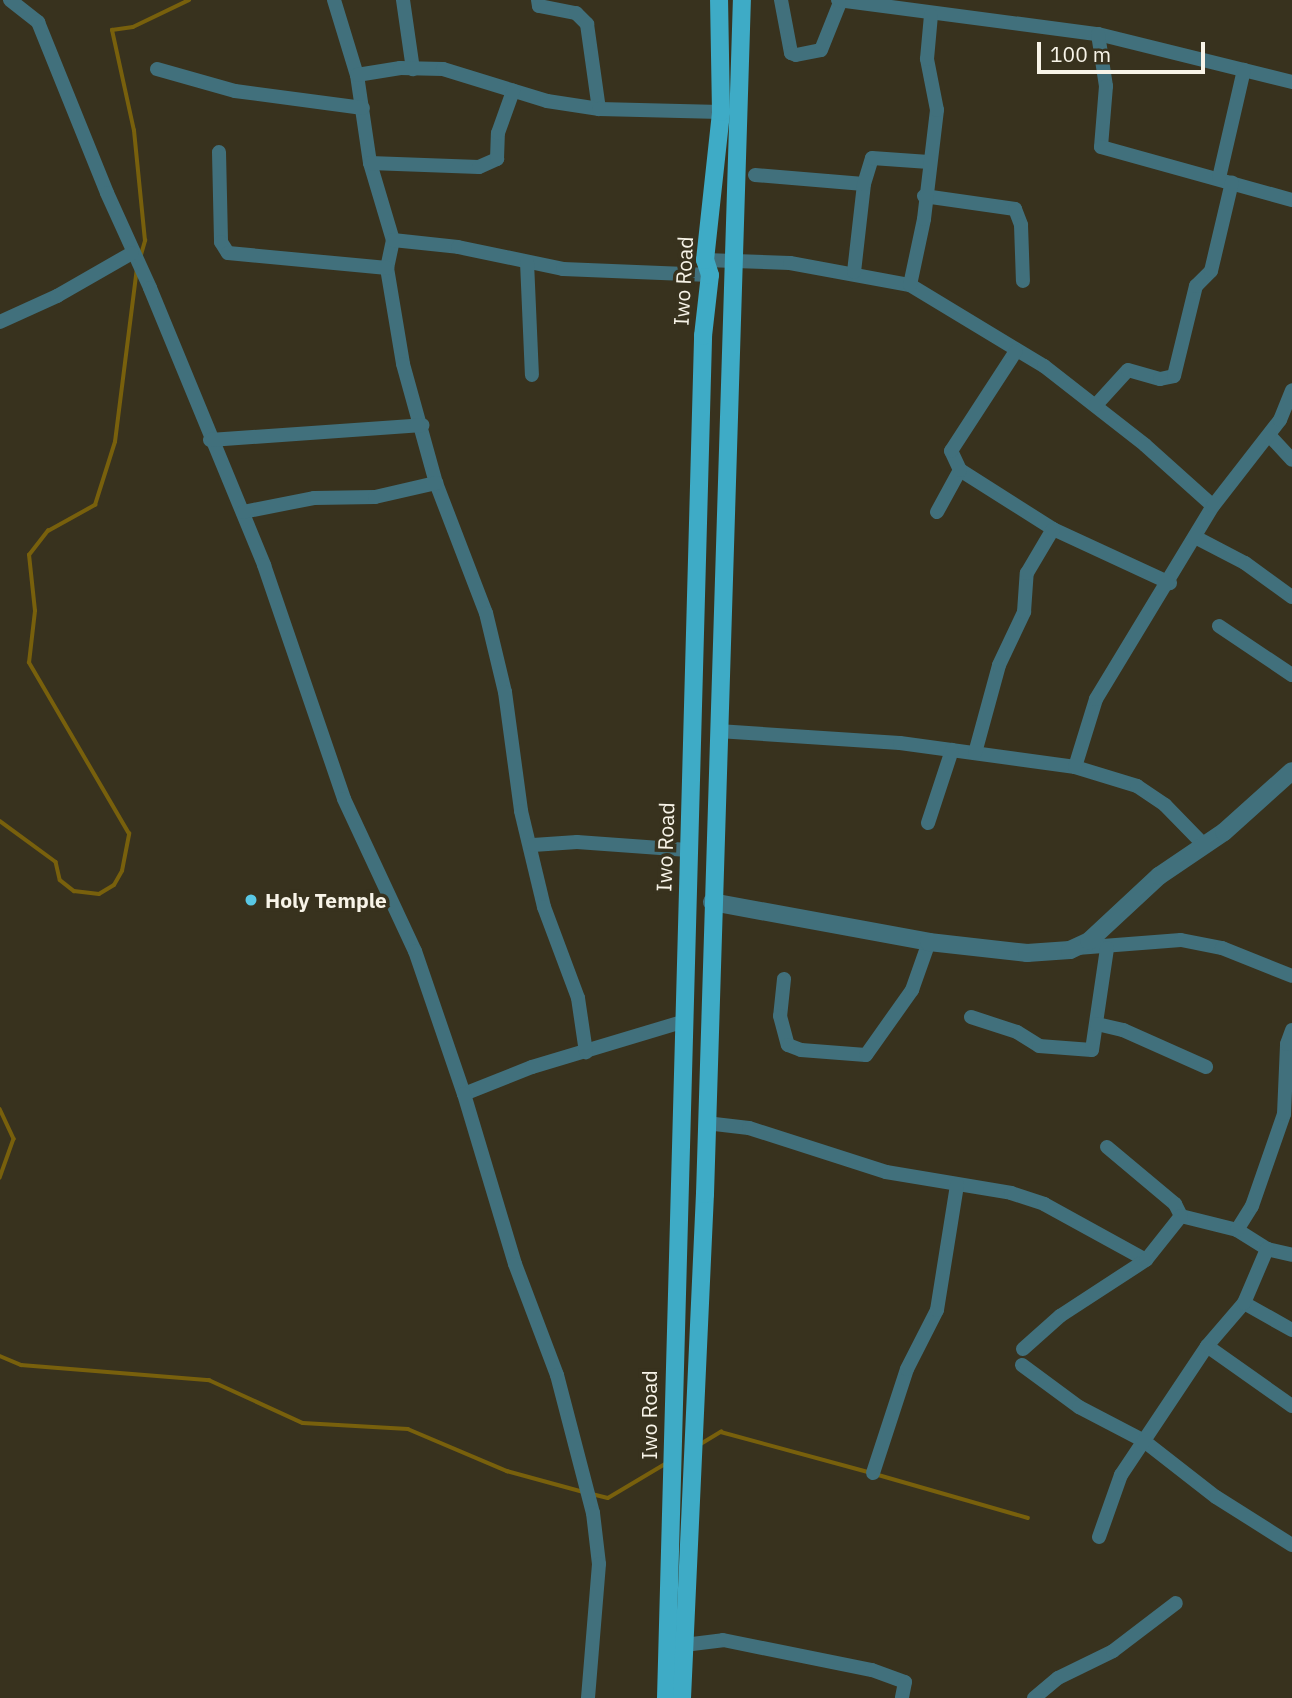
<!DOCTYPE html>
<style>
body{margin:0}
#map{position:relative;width:1292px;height:1698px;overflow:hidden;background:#38321e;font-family:"IBM Plex Sans",sans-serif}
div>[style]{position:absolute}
.stream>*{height:3.5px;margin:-1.75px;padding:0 1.75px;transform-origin:1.75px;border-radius:1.75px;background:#78600c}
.minor>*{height:14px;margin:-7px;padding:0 7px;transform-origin:7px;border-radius:7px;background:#41707c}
.tertiary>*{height:18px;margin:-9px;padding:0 9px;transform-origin:9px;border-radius:9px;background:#41707c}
.primary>*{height:18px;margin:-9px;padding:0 9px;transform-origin:9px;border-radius:9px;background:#3eabc6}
.dots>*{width:19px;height:19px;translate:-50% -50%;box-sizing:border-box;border:4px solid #38321e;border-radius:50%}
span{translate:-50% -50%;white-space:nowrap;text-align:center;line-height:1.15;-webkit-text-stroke:7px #38321e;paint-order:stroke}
.street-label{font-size:21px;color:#f8f4e8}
.poi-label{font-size:21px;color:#f8f4e8;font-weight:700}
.left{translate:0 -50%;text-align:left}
.scale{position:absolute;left:1037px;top:42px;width:168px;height:32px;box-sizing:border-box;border:4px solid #f8f4e8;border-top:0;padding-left:9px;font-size:21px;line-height:24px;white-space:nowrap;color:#f8f4e8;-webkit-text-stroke:5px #38321e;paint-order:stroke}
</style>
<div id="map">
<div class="stream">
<i style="left:141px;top:255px;width:15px;rotate:-74deg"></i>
<i style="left:145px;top:241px;width:111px;rotate:-95.7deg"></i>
<i style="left:134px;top:131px;width:103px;rotate:-102.3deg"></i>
<i style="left:112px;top:30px;width:21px;rotate:-8deg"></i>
<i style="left:133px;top:27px;width:62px;rotate:-25.7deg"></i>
<i style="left:0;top:821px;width:69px;rotate:36.2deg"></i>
<i style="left:56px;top:862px;width:18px;rotate:77deg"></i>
<i style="left:60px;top:880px;width:18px;rotate:38deg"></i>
<i style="left:74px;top:891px;width:25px;rotate:7deg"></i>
<i style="left:99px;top:894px;width:17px;rotate:-31deg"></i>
<i style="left:114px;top:885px;width:16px;rotate:-60deg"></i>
<i style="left:122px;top:871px;width:38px;rotate:-79deg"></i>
<i style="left:129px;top:834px;width:198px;rotate:-120.3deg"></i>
<i style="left:29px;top:663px;width:52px;rotate:-83.4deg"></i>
<i style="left:35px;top:611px;width:56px;rotate:-96.1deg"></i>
<i style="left:29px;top:555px;width:31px;rotate:-52deg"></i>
<i style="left:48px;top:531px;width:54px;rotate:-29deg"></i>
<i style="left:95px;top:505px;width:66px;rotate:-72.4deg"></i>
<i style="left:115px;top:442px;width:174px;rotate:-82.8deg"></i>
<i style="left:0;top:1109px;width:33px;rotate:65deg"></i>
<i style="left:14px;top:1139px;width:41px;rotate:109.7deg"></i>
<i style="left:0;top:1356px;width:23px;rotate:23deg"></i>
<i style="left:21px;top:1365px;width:189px;rotate:4.6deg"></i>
<i style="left:209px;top:1380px;width:103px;rotate:24.6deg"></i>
<i style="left:303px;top:1423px;width:105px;rotate:3.3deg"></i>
<i style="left:408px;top:1429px;width:108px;rotate:23deg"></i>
<i style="left:507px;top:1471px;width:80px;rotate:15.3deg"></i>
<i style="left:699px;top:1445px;width:26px;rotate:-31deg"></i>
<i style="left:721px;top:1432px;width:152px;rotate:15.2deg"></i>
<i style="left:875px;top:1474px;width:159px;rotate:16deg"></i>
<i style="left:592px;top:1494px;width:16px;rotate:14deg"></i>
<i style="left:608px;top:1498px;width:66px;rotate:-30.8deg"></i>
</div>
<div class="minor">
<i style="left:10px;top:0;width:36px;rotate:38deg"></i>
<i style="left:38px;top:22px;width:184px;rotate:68deg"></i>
<i style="left:107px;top:193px;width:104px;rotate:65.6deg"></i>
<i style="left:150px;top:288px;width:300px;rotate:67.6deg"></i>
<i style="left:264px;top:565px;width:247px;rotate:71.1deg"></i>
<i style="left:344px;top:799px;width:168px;rotate:65deg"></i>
<i style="left:415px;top:951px;width:151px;rotate:71.1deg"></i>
<i style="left:464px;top:1094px;width:73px;rotate:-21.7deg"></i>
<i style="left:532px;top:1067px;width:157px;rotate:-16.7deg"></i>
<i style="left:334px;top:0;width:78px;rotate:73deg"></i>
<i style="left:357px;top:75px;width:89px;rotate:81.6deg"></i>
<i style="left:370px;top:163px;width:80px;rotate:73.4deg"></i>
<i style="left:393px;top:240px;width:29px;rotate:102deg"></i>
<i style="left:387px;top:268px;width:97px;rotate:80.5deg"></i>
<i style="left:403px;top:364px;width:123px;rotate:74.5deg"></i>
<i style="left:436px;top:483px;width:139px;rotate:69deg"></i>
<i style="left:486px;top:613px;width:81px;rotate:76.5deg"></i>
<i style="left:505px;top:692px;width:120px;rotate:82.3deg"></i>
<i style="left:521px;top:811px;width:99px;rotate:76.5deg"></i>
<i style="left:544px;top:907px;width:97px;rotate:69.5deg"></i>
<i style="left:578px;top:998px;width:55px;rotate:81.6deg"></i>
<i style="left:403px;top:0;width:70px;rotate:81.8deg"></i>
<i style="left:538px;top:0;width:6px;rotate:81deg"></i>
<i style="left:539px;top:6px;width:38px;rotate:11deg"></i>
<i style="left:576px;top:13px;width:16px;rotate:45deg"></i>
<i style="left:587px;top:24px;width:86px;rotate:82deg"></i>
<i style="left:781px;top:0;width:54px;rotate:79.3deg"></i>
<i style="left:791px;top:53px;width:5px;rotate:22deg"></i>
<i style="left:796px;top:55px;width:25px;rotate:-11deg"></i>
<i style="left:821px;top:50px;width:54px;rotate:-68.2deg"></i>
<i style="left:838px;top:0;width:262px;rotate:7.5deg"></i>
<i style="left:1098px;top:34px;width:200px;rotate:13.9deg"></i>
<i style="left:1098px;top:34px;width:53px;rotate:81.3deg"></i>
<i style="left:1106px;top:86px;width:61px;rotate:94.7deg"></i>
<i style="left:1101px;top:147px;width:198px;rotate:15.5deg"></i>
<i style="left:157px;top:69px;width:81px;rotate:15.8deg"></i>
<i style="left:235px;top:91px;width:129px;rotate:7.6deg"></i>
<i style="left:357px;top:75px;width:44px;rotate:-9.2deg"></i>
<i style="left:400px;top:68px;width:43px;rotate:1.3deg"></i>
<i style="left:443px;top:69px;width:109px;rotate:17.1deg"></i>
<i style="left:547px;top:101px;width:53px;rotate:8.7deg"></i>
<i style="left:599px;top:109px;width:122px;rotate:1.4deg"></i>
<i style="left:219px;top:152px;width:90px;rotate:88.7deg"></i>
<i style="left:221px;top:242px;width:13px;rotate:58deg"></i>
<i style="left:228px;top:253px;width:160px;rotate:5.4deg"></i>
<i style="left:370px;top:163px;width:109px;rotate:2.1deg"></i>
<i style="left:479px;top:167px;width:20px;rotate:-24deg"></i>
<i style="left:497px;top:159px;width:26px;rotate:-88deg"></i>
<i style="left:498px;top:133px;width:45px;rotate:-70.3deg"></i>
<i style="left:755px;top:175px;width:109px;rotate:4.7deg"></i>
<i style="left:1219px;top:178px;width:111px;rotate:-77deg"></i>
<i style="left:924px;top:196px;width:92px;rotate:8.1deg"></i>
<i style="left:1015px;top:209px;width:17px;rotate:69deg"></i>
<i style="left:1021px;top:225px;width:56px;rotate:88deg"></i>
<i style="left:393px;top:240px;width:65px;rotate:6.1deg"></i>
<i style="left:458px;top:247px;width:107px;rotate:11.8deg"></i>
<i style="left:563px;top:269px;width:147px;rotate:2.3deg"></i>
<i style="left:705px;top:260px;width:85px;rotate:2deg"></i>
<i style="left:790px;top:263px;width:122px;rotate:10.4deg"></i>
<i style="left:910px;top:285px;width:157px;rotate:31.2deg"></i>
<i style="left:1044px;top:366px;width:128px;rotate:38deg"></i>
<i style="left:1145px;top:445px;width:91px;rotate:41.9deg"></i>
<i style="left:527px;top:262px;width:113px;rotate:87.5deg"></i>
<i style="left:854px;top:272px;width:89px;rotate:-83.5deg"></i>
<i style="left:864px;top:184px;width:27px;rotate:-73deg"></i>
<i style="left:872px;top:158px;width:57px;rotate:4deg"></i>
<i style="left:910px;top:285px;width:67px;rotate:-78deg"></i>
<i style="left:924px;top:219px;width:110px;rotate:-83.2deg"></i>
<i style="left:937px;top:110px;width:52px;rotate:-101.1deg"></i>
<i style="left:927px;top:59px;width:44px;rotate:-84.8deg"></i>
<i style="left:0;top:322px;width:63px;rotate:-24.5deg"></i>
<i style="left:57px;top:296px;width:86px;rotate:-29.8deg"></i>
<i style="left:1096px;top:405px;width:47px;rotate:-47.6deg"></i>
<i style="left:1128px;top:370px;width:33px;rotate:16deg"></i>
<i style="left:1160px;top:379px;width:14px;rotate:-12deg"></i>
<i style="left:1174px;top:376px;width:93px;rotate:-76.3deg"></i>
<i style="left:1196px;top:286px;width:21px;rotate:-45deg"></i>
<i style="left:1211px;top:271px;width:91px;rotate:-76.7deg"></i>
<i style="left:1269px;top:435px;width:34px;rotate:47deg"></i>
<i style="left:210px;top:440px;width:213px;rotate:-4deg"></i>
<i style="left:960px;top:470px;width:110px;rotate:32.4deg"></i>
<i style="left:1053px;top:529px;width:129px;rotate:24.8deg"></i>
<i style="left:243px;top:512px;width:72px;rotate:-11.2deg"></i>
<i style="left:314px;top:498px;width:61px;rotate:-0.9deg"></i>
<i style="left:375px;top:497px;width:63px;rotate:-12.9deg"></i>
<i style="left:937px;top:512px;width:48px;rotate:-61.3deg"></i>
<i style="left:960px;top:470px;width:21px;rotate:-115deg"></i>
<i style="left:951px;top:451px;width:119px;rotate:-57deg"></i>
<i style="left:1195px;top:537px;width:56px;rotate:27.5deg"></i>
<i style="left:1245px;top:563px;width:58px;rotate:35.9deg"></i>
<i style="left:1219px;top:626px;width:88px;rotate:33.9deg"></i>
<i style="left:718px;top:731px;width:182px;rotate:3.8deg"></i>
<i style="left:900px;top:743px;width:177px;rotate:7.8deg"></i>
<i style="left:1075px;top:767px;width:65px;rotate:17deg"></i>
<i style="left:1137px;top:786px;width:34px;rotate:34deg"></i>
<i style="left:1165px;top:805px;width:56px;rotate:45.7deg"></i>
<i style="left:975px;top:753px;width:91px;rotate:-74.7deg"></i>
<i style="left:999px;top:665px;width:59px;rotate:-64.7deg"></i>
<i style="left:1024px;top:612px;width:39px;rotate:-86deg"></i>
<i style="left:1027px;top:573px;width:51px;rotate:-59.4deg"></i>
<i style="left:1075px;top:767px;width:71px;rotate:-72.8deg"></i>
<i style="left:1096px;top:699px;width:226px;rotate:-58.8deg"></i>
<i style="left:1213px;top:506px;width:109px;rotate:-52.1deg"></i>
<i style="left:1280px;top:420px;width:32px;rotate:-68deg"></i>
<i style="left:928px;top:823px;width:77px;rotate:-71.8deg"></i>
<i style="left:533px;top:845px;width:44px;rotate:-3.9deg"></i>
<i style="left:577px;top:842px;width:111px;rotate:4.1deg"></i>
<i style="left:1077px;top:948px;width:104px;rotate:-4.4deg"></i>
<i style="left:1181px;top:940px;width:42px;rotate:11deg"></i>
<i style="left:1222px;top:948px;width:75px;rotate:21.8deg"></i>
<i style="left:784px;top:979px;width:37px;rotate:96deg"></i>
<i style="left:780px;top:1016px;width:30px;rotate:75deg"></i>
<i style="left:788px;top:1045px;width:14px;rotate:21deg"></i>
<i style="left:801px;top:1050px;width:65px;rotate:4.4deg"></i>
<i style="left:866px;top:1055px;width:80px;rotate:-54.7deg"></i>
<i style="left:912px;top:990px;width:51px;rotate:-70.5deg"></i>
<i style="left:971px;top:1017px;width:48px;rotate:18.1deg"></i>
<i style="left:1017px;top:1032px;width:26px;rotate:32deg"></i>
<i style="left:1039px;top:1046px;width:53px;rotate:4.3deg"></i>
<i style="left:1092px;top:1050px;width:103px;rotate:-81.6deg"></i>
<i style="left:1097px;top:1024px;width:27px;rotate:13deg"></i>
<i style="left:1123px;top:1030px;width:91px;rotate:24deg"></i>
<i style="left:464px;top:1094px;width:177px;rotate:73.3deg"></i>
<i style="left:515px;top:1264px;width:119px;rotate:69.3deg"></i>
<i style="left:557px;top:1375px;width:143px;rotate:75.4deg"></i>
<i style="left:593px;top:1513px;width:51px;rotate:83.3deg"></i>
<i style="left:599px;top:1564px;width:134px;rotate:94.7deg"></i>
<i style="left:706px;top:1123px;width:43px;rotate:6.6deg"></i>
<i style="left:749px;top:1128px;width:144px;rotate:17.8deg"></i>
<i style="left:886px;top:1172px;width:127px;rotate:9.5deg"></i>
<i style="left:1011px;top:1193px;width:35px;rotate:18deg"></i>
<i style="left:1044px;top:1204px;width:116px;rotate:28.8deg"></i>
<i style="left:1107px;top:1147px;width:89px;rotate:40deg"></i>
<i style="left:1175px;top:1204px;width:13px;rotate:63deg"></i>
<i style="left:1181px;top:1216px;width:58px;rotate:14deg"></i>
<i style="left:1237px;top:1230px;width:36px;rotate:32deg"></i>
<i style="left:1267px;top:1249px;width:26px;rotate:13deg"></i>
<i style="left:1237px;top:1230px;width:28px;rotate:-58deg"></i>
<i style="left:1252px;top:1206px;width:97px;rotate:-70.8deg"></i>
<i style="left:1284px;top:1114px;width:70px;rotate:-87.5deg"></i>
<i style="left:1287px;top:1044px;width:15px;rotate:-70deg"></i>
<i style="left:1244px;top:1303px;width:55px;rotate:29.4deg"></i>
<i style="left:1207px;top:1346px;width:104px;rotate:35.2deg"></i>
<i style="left:1023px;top:1349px;width:50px;rotate:-41.7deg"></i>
<i style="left:1060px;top:1316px;width:103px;rotate:-33.1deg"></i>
<i style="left:1146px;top:1260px;width:56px;rotate:-51.5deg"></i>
<i style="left:1022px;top:1365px;width:71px;rotate:36.4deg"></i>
<i style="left:1079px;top:1407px;width:73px;rotate:27.6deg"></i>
<i style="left:1144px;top:1441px;width:91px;rotate:37.9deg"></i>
<i style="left:1216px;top:1497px;width:90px;rotate:32.3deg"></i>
<i style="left:873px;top:1473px;width:109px;rotate:-71.9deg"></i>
<i style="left:907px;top:1369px;width:66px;rotate:-63deg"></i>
<i style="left:937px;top:1310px;width:127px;rotate:-80.9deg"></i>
<i style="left:1099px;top:1537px;width:66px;rotate:-70.5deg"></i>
<i style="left:1121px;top:1475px;width:155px;rotate:-56.3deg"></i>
<i style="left:1207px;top:1346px;width:57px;rotate:-49.3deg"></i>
<i style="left:1244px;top:1303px;width:59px;rotate:-66.9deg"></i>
<i style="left:684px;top:1645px;width:39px;rotate:-7deg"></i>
<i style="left:723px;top:1640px;width:152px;rotate:11.4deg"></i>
<i style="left:872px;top:1670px;width:35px;rotate:20deg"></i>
<i style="left:905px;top:1682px;width:16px;rotate:101deg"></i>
<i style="left:1034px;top:1698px;width:31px;rotate:-40deg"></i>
<i style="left:1058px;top:1678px;width:61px;rotate:-26.1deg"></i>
<i style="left:1113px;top:1651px;width:79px;rotate:-37.3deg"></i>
</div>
<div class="tertiary">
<i style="left:712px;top:902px;width:221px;rotate:10.4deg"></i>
<i style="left:929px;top:942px;width:99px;rotate:6.4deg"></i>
<i style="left:1027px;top:953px;width:43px;rotate:-4deg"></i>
<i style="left:1070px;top:950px;width:21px;rotate:-25deg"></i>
<i style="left:1089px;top:941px;width:96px;rotate:-42.9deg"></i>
<i style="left:1159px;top:876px;width:78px;rotate:-34.1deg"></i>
<i style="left:1224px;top:832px;width:91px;rotate:-41.9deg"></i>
</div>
<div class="primary">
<i style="left:666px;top:1698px;width:1363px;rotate:-88.44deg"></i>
<i style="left:703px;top:336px;width:61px;rotate:-83.5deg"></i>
<i style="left:710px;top:275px;width:16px;rotate:-108deg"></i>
<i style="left:705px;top:260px;width:149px;rotate:-83.8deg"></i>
<i style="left:721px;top:112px;width:112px;rotate:-91deg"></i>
<i style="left:682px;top:1698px;width:505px;rotate:-87.39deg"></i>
<i style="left:705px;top:1194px;width:1195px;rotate:-88.23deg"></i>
</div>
<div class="dots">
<i style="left:251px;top:900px;background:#59c8e5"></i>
</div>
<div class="street-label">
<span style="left:683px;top:281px;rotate:-87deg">Iwo Road</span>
<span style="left:665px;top:847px;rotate:-88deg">Iwo Road</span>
<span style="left:649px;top:1415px;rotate:-90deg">Iwo Road</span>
</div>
<div class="poi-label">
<span class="left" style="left:265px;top:900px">Holy Temple</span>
</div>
<div class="scale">100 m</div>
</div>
